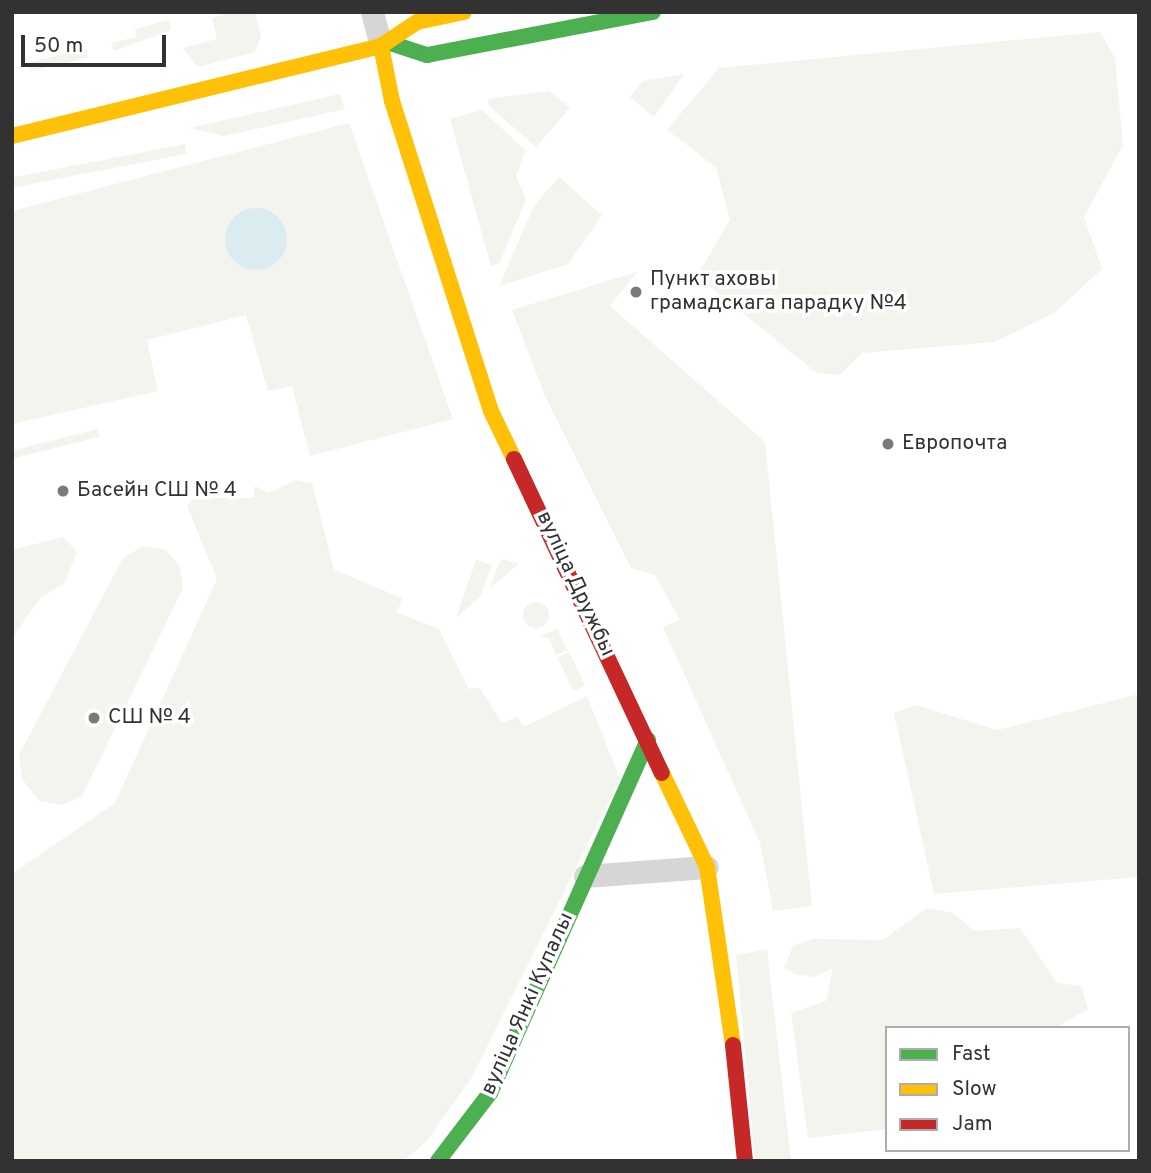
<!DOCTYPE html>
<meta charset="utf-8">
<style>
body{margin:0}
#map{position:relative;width:1151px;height:1173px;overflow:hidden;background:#fff;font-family:Overpass,sans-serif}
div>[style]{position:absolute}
.green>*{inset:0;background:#f2f4ed;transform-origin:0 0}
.round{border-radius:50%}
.water>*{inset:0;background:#dbecf1}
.street>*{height:23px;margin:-11.5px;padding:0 11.5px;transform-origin:11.5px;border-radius:11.5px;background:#d6d6d6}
.fast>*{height:16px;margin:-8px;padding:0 8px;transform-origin:8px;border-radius:8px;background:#4caf50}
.slow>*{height:16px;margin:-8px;padding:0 8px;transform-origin:8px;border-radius:8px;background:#ffc107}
.jam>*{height:16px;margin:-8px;padding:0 8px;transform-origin:8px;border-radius:8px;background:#c62828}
.dots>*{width:19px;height:19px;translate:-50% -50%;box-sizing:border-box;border:4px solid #fff;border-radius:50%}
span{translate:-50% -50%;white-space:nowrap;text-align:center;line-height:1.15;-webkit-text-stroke:7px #fff;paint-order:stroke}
.poi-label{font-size:21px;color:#323232}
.left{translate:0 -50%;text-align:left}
.street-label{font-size:21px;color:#323232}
.frame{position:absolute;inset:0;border:14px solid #323232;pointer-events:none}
.legend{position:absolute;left:885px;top:1026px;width:245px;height:126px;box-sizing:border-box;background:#fff;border:2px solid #adadad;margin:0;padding:9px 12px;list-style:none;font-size:21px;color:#323232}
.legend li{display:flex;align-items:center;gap:14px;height:35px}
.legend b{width:35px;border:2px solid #adadad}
.scale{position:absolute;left:21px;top:35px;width:145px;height:32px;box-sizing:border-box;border:4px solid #323232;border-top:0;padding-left:9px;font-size:21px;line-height:24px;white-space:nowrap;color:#323232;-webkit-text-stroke:5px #fff;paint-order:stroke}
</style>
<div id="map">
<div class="green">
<i style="clip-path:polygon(234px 12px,255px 12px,261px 37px,255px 52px,198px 67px,183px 48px,217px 39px,212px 18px)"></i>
<i style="clip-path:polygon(169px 20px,171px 30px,114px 51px,111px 43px,136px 37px,135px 29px)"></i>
<i style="clip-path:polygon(1100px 32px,1115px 58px,1123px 145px,1084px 217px,1102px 269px,1054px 313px,994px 342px,862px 353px,840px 375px,817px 373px,697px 276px,730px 220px,716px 167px,667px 130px,719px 68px)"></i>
<i style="left:86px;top:49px;width:9px;height:59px;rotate:77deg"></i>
<i style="clip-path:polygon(684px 74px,654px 117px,630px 97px,643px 81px)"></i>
<i style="clip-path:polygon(549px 91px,570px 108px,536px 147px,489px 106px,488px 99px)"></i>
<i style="clip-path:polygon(340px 94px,345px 109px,225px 136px,189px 128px)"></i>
<i style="clip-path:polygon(482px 110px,525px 150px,516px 176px,526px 199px,499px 264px,491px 266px,450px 119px)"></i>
<i style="clip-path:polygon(349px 123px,453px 419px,310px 456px,292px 386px,268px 391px,246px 315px,147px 340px,158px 391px,12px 424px,12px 211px)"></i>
<i style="left:185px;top:144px;width:10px;height:178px;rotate:79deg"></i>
<i style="clip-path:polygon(559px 177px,602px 215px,568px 264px,499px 286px,534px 206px)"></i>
<i style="clip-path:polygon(637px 272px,610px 306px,765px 442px,812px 906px,773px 911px,760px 843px,663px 627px,680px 620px,655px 575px,631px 568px,545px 396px,512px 310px)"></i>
<i style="left:98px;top:429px;width:8px;height:89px;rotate:76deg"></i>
<i style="clip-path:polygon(296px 480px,312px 483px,334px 570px,402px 598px,397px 613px,439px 629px,469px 689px,480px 688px,502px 723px,517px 717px,524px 727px,587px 696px,620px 779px,472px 1077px,426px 1142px,403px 1161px,12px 1161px,12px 874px,115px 803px,217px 579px,187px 506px,193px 498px,253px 498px,255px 486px,269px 493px)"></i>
<i style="clip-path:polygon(63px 537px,77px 552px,64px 584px,41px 597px,12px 638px,12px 550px)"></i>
<i style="clip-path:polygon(143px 546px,166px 550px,180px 566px,183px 588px,82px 796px,62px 805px,39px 801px,22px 779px,19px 755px,123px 558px)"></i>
<i style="clip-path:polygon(502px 559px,519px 564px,490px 588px,499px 563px)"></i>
<i style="clip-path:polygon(476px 560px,492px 565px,480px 597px,456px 618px)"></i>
<i class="round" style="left:523px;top:602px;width:26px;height:26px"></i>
<i style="clip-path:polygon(557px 629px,567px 650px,556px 655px,549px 638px,539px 637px)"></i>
<i style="left:569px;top:652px;width:37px;height:13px;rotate:64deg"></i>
<i style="clip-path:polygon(1139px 694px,1139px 877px,934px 894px,894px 713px,916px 705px,997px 730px)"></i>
<i style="clip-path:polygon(926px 908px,953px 913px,974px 931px,1020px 928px,1057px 983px,1081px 986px,1088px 1009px,1055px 1028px,887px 1028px,887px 1129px,808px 1138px,791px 1013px,826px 1001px,833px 968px,814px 977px,795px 974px,784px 968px,793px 946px,813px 939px,883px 940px)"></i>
<i style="clip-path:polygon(767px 949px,791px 1161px,755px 1161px,736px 955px)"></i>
</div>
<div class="water">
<i class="round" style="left:225px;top:208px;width:62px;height:62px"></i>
</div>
<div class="street">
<i style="left:372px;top:12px;width:35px;rotate:75deg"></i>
<i style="left:585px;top:876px;width:122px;rotate:-4.2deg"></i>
</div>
<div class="fast">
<i style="left:390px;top:43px;width:39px;rotate:18deg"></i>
<i style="left:427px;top:55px;width:230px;rotate:-10.8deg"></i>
<i style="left:438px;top:1161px;width:86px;rotate:-52.6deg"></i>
<i style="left:490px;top:1093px;width:387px;rotate:-65.9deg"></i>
</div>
<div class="slow">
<i style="left:381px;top:46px;width:56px;rotate:78.7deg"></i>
<i style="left:392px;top:101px;width:325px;rotate:72.3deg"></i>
<i style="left:491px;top:411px;width:53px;rotate:64.4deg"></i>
<i style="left:12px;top:136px;width:380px;rotate:-13.7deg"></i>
<i style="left:381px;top:46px;width:43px;rotate:-33.7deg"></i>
<i style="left:417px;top:22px;width:48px;rotate:-12deg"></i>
<i style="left:662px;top:773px;width:104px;rotate:64.4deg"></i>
<i style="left:707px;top:867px;width:180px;rotate:81.7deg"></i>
</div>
<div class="jam">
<i style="left:514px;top:459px;width:347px;rotate:64.8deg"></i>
<i style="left:733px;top:1045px;width:117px;rotate:84.1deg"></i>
</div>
<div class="dots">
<i style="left:636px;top:292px;background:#7a7a7a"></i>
<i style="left:888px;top:444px;background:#7a7a7a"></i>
<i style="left:63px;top:491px;background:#7a7a7a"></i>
<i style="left:94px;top:718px;background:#7a7a7a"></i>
</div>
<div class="poi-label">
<span class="left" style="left:650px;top:292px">Пункт аховы<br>грамадскага парадку №4</span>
<span class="left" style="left:902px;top:444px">Европочта</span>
<span class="left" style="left:77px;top:491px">Басейн СШ № 4</span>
<span class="left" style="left:108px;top:718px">СШ № 4</span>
</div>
<div class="street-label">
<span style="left:575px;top:584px;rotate:65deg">вуліца Дружбы</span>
<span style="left:528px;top:1004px;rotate:-66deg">вуліца Янкі Купалы</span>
</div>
<div class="frame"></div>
<ul class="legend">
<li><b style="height:9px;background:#4caf50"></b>Fast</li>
<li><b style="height:9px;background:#ffc107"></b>Slow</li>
<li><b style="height:9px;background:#c62828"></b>Jam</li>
</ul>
<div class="scale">50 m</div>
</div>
